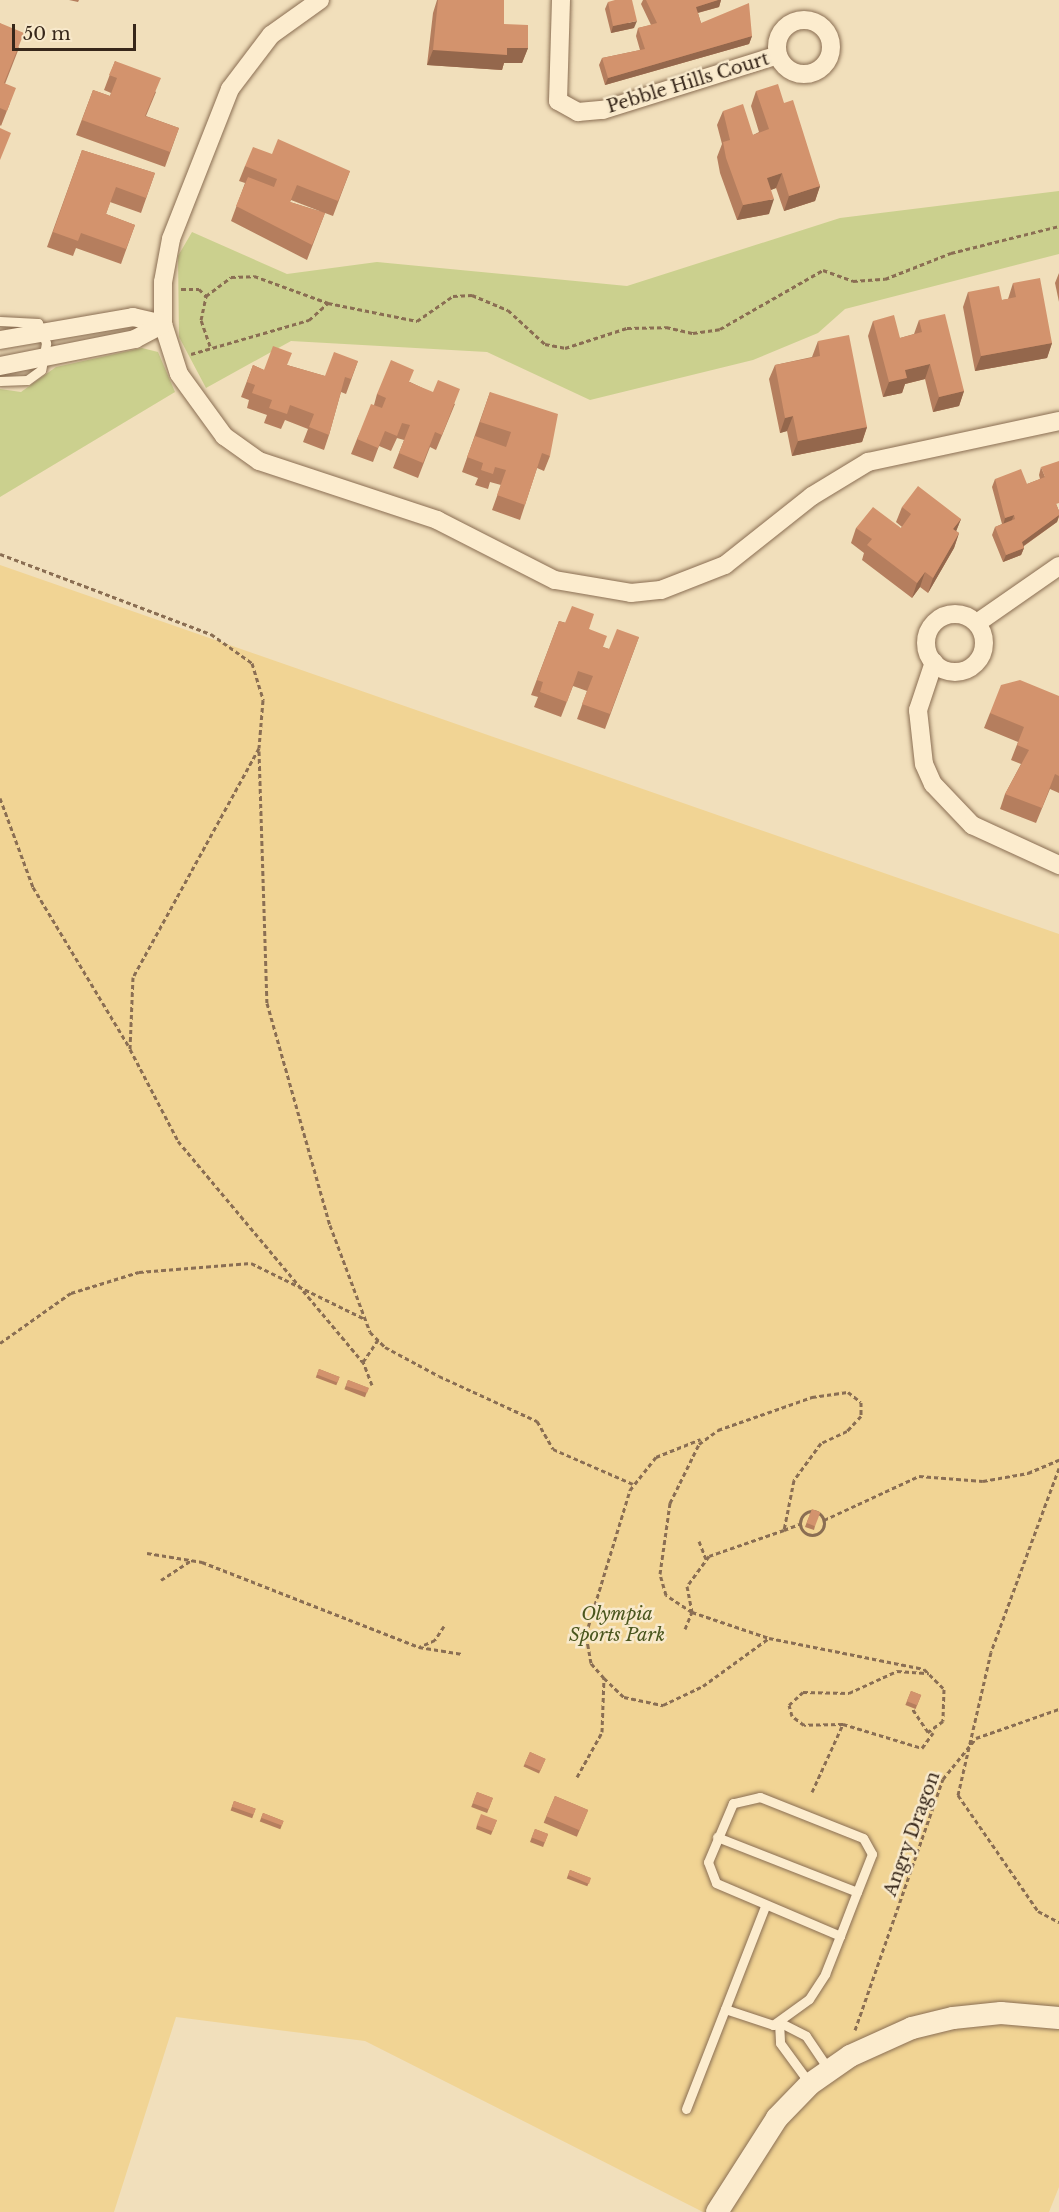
<!DOCTYPE html>
<style>
body{margin:0}
#map{position:relative;width:1059px;height:2212px;overflow:hidden;background:#f1dfbb;font-family:"Libre Baskerville",serif}
div>[style]{position:absolute}
.green>*{inset:0;background:#cbd08e}
.sand>*{inset:0;background:#f1d494}
.path>*{height:3px;margin-top:-1.5px;transform-origin:0;background:repeating-linear-gradient(90deg,#8a6e53 0 4.5px,transparent 0 7.5px)}
.path>.ring{margin:-1.5px;padding:0;box-sizing:content-box;background:none;border:3px solid #8a6e53;border-radius:50%}
.roads{filter:drop-shadow(0 0 2px #8a6e53) drop-shadow(0 0 2px #8a6e53)}
.service>*{height:9px;margin:-4.5px;padding:0 4.5px;transform-origin:4.5px;border-radius:4.5px;background:#fcecce}
.minor>*{height:18px;margin:-9px;padding:0 9px;transform-origin:9px;border-radius:9px;background:#fcecce}
.minor>.ring{margin:-9px;padding:0;box-sizing:content-box;background:none;border:18px solid #fcecce;border-radius:50%}
.tertiary>*{height:22px;margin:-11px;padding:0 11px;transform-origin:11px;border-radius:11px;background:#fcecce}
.wall>*{inset:0;background:#b57e5e;transform-origin:0 0}
.shaded-wall>*{inset:0;background:#94674c}
.building>*{inset:0;background:#d3936d;transform-origin:0 0}
span{translate:-50% -50%;white-space:nowrap;text-align:center;line-height:1.15;-webkit-text-stroke:5px #f8e9cb;paint-order:stroke}
.street-label{font-size:18px;color:#37271a}
.park-label{font-size:18px;color:#4a561e;font-style:italic}
.scale{position:absolute;left:12px;top:24px;width:124px;height:27px;box-sizing:border-box;border:3px solid #37271a;border-top:0;padding-left:8px;font-size:18px;line-height:21px;white-space:nowrap;color:#37271a;-webkit-text-stroke:4px #f8e9cb;paint-order:stroke}
</style>
<div id="map">
<div class="green">
<i style="clip-path:polygon(1059px 191px,1059px 254px,845px 309px,818px 333px,753px 360px,590px 400px,487px 352px,291px 341px,206px 388px,179px 337px,178px 256px,192px 232px,287px 274px,377px 262px,627px 286px,840px 218px)"></i>
<i style="clip-path:polygon(142px 348px,158px 352px,175px 392px,0 497px,0 389px,21px 392px,56px 367px)"></i>
</div>
<div class="sand">
<i style="clip-path:polygon(0 565px,1059px 934px,1059px 2187px,1049px 2212px,703px 2212px,365px 2041px,176px 2017px,114px 2212px,0 2212px)"></i>
</div>
<div class="path">
<i style="left:181px;top:289px;width:18px"></i>
<i style="left:199px;top:289px;width:10px;rotate:45deg"></i>
<i style="left:210px;top:346px;width:28px;rotate:-109deg"></i>
<i style="left:201px;top:320px;width:25px;rotate:-78deg"></i>
<i style="left:206px;top:296px;width:31px;rotate:-37deg"></i>
<i style="left:231px;top:277px;width:23px;rotate:-2deg"></i>
<i style="left:254px;top:276px;width:79px;rotate:20deg"></i>
<i style="left:191px;top:354px;width:123px;rotate:-16.1deg"></i>
<i style="left:309px;top:320px;width:25px;rotate:-42deg"></i>
<i style="left:328px;top:303px;width:91px;rotate:11.4deg"></i>
<i style="left:417px;top:321px;width:44px;rotate:-34.8deg"></i>
<i style="left:453px;top:296px;width:19px;rotate:-3deg"></i>
<i style="left:472px;top:295px;width:39px;rotate:23deg"></i>
<i style="left:508px;top:310px;width:50px;rotate:42.6deg"></i>
<i style="left:545px;top:344px;width:20px;rotate:11deg"></i>
<i style="left:565px;top:348px;width:65px;rotate:-17.9deg"></i>
<i style="left:627px;top:328px;width:39px;rotate:-1deg"></i>
<i style="left:666px;top:327px;width:28px;rotate:13deg"></i>
<i style="left:693px;top:333px;width:27px;rotate:-8deg"></i>
<i style="left:720px;top:329px;width:119px;rotate:-29.8deg"></i>
<i style="left:823px;top:270px;width:32px;rotate:20deg"></i>
<i style="left:853px;top:281px;width:32px;rotate:-4deg"></i>
<i style="left:885px;top:279px;width:71px;rotate:-21.5deg"></i>
<i style="left:951px;top:253px;width:111px;rotate:-14deg"></i>
<i style="left:0;top:554px;width:226px;rotate:20.8deg"></i>
<i style="left:211px;top:634px;width:50px;rotate:35.3deg"></i>
<i style="left:252px;top:663px;width:39px;rotate:73deg"></i>
<i style="left:263px;top:700px;width:48px;rotate:94.8deg"></i>
<i style="left:259px;top:748px;width:261px;rotate:118.8deg"></i>
<i style="left:133px;top:977px;width:72px;rotate:92.4deg"></i>
<i style="left:130px;top:1049px;width:104px;rotate:62.4deg"></i>
<i style="left:178px;top:1141px;width:288px;rotate:50.1deg"></i>
<i style="left:259px;top:751px;width:252px;rotate:88.2deg"></i>
<i style="left:267px;top:1003px;width:231px;rotate:74.2deg"></i>
<i style="left:330px;top:1225px;width:114px;rotate:69.5deg"></i>
<i style="left:370px;top:1332px;width:21px;rotate:45deg"></i>
<i style="left:385px;top:1347px;width:61px;rotate:28.2deg"></i>
<i style="left:439px;top:1376px;width:108px;rotate:24.7deg"></i>
<i style="left:537px;top:1421px;width:32px;rotate:60deg"></i>
<i style="left:553px;top:1449px;width:87px;rotate:23.6deg"></i>
<i style="left:0;top:798px;width:95px;rotate:69.7deg"></i>
<i style="left:33px;top:887px;width:187px;rotate:59deg"></i>
<i style="left:0;top:1343px;width:87px;rotate:-35.2deg"></i>
<i style="left:71px;top:1293px;width:71px;rotate:-17.2deg"></i>
<i style="left:139px;top:1272px;width:112px;rotate:-4.6deg"></i>
<i style="left:251px;top:1263px;width:125px;rotate:26.2deg"></i>
<i style="left:372px;top:1385px;width:25px;rotate:-111deg"></i>
<i style="left:363px;top:1362px;width:27px;rotate:-56deg"></i>
<i style="left:1059px;top:1468px;width:196px;rotate:110.3deg"></i>
<i style="left:991px;top:1652px;width:147px;rotate:103deg"></i>
<i style="left:958px;top:1795px;width:141px;rotate:55.4deg"></i>
<i style="left:1038px;top:1911px;width:24px;rotate:28deg"></i>
<i class="ring" style="left:800px;top:1511px;width:21px;height:21px"></i>
<i style="left:824px;top:1520px;width:105px;rotate:-24.9deg"></i>
<i style="left:919px;top:1476px;width:64px;rotate:4.5deg"></i>
<i style="left:983px;top:1481px;width:46px;rotate:-10.1deg"></i>
<i style="left:1028px;top:1473px;width:34px;rotate:-23deg"></i>
<i style="left:784px;top:1530px;width:17px;rotate:-21deg"></i>
<i style="left:699px;top:1541px;width:19px;rotate:69deg"></i>
<i style="left:147px;top:1553px;width:56px;rotate:9.3deg"></i>
<i style="left:202px;top:1562px;width:233px;rotate:21.4deg"></i>
<i style="left:161px;top:1580px;width:37px;rotate:-33deg"></i>
<i style="left:444px;top:1626px;width:17px;rotate:123deg"></i>
<i style="left:435px;top:1640px;width:17px;rotate:156deg"></i>
<i style="left:419px;top:1647px;width:44px;rotate:9.2deg"></i>
<i style="left:685px;top:1629px;width:18px;rotate:-68deg"></i>
<i style="left:692px;top:1612px;width:31px;rotate:-147deg"></i>
<i style="left:666px;top:1595px;width:22px;rotate:-106deg"></i>
<i style="left:660px;top:1574px;width:72px;rotate:-82deg"></i>
<i style="left:670px;top:1503px;width:66px;rotate:-63.8deg"></i>
<i style="left:699px;top:1444px;width:24px;rotate:-36deg"></i>
<i style="left:718px;top:1430px;width:100px;rotate:-19.3deg"></i>
<i style="left:812px;top:1397px;width:36px;rotate:-8deg"></i>
<i style="left:848px;top:1392px;width:16px;rotate:38deg"></i>
<i style="left:861px;top:1402px;width:14px;rotate:90deg"></i>
<i style="left:861px;top:1416px;width:21px;rotate:133deg"></i>
<i style="left:847px;top:1431px;width:29px;rotate:155deg"></i>
<i style="left:821px;top:1443px;width:46px;rotate:126.1deg"></i>
<i style="left:794px;top:1480px;width:51px;rotate:101.3deg"></i>
<i style="left:784px;top:1530px;width:79px;rotate:160.9deg"></i>
<i style="left:709px;top:1556px;width:37px;rotate:126deg"></i>
<i style="left:687px;top:1586px;width:26px;rotate:79deg"></i>
<i style="left:692px;top:1612px;width:81px;rotate:18.7deg"></i>
<i style="left:604px;top:1678px;width:20px;rotate:-131deg"></i>
<i style="left:591px;top:1663px;width:29px;rotate:-100deg"></i>
<i style="left:586px;top:1634px;width:151px;rotate:-73deg"></i>
<i style="left:630px;top:1490px;width:42px;rotate:-51.8deg"></i>
<i style="left:656px;top:1457px;width:48px;rotate:-21.8deg"></i>
<i style="left:843px;top:1724px;width:39px;rotate:179deg"></i>
<i style="left:804px;top:1725px;width:15px;rotate:-143deg"></i>
<i style="left:792px;top:1716px;width:11px;rotate:-105deg"></i>
<i style="left:789px;top:1705px;width:19px;rotate:-43deg"></i>
<i style="left:803px;top:1692px;width:46px;rotate:1.2deg"></i>
<i style="left:849px;top:1693px;width:53px;rotate:-24.6deg"></i>
<i style="left:897px;top:1671px;width:32px;rotate:4deg"></i>
<i style="left:577px;top:1777px;width:51px;rotate:-60.9deg"></i>
<i style="left:602px;top:1732px;width:54px;rotate:-87.9deg"></i>
<i style="left:604px;top:1678px;width:28px;rotate:44deg"></i>
<i style="left:624px;top:1697px;width:40px;rotate:12deg"></i>
<i style="left:663px;top:1705px;width:44px;rotate:-25.4deg"></i>
<i style="left:703px;top:1686px;width:82px;rotate:-36deg"></i>
<i style="left:769px;top:1638px;width:158px;rotate:11.3deg"></i>
<i style="left:924px;top:1669px;width:28px;rotate:45deg"></i>
<i style="left:944px;top:1689px;width:32px;rotate:92deg"></i>
<i style="left:943px;top:1721px;width:19px;rotate:144deg"></i>
<i style="left:928px;top:1732px;width:29px;rotate:-124deg"></i>
<i style="left:812px;top:1792px;width:75px;rotate:-65.5deg"></i>
<i style="left:843px;top:1724px;width:83px;rotate:16.9deg"></i>
<i style="left:922px;top:1748px;width:19px;rotate:-54deg"></i>
<i style="left:855px;top:2030px;width:266px;rotate:-70.7deg"></i>
<i style="left:943px;top:1779px;width:53px;rotate:-51.2deg"></i>
<i style="left:976px;top:1738px;width:88px;rotate:-19.3deg"></i>
</div>
<div class="roads">
<div class="service">
<i style="left:0;top:321px;width:38px;rotate:3deg"></i>
<i style="left:38px;top:323px;width:22px;rotate:68deg"></i>
<i style="left:46px;top:343px;width:27px;rotate:100deg"></i>
<i style="left:41px;top:370px;width:17px;rotate:144deg"></i>
<i style="left:27px;top:380px;width:27px;rotate:178deg"></i>
<i style="left:717px;top:1837px;width:150px;rotate:21.4deg"></i>
<i style="left:725px;top:2009px;width:51px;rotate:18.4deg"></i>
<i style="left:773px;top:2025px;width:44px;rotate:-35.8deg"></i>
<i style="left:809px;top:1999px;width:30px;rotate:-57deg"></i>
<i style="left:825px;top:1974px;width:41px;rotate:-68.5deg"></i>
<i style="left:840px;top:1936px;width:47px;rotate:-68.9deg"></i>
<i style="left:857px;top:1892px;width:41px;rotate:-68.5deg"></i>
<i style="left:872px;top:1854px;width:18px;rotate:-119deg"></i>
<i style="left:863px;top:1838px;width:111px;rotate:-158.3deg"></i>
<i style="left:760px;top:1797px;width:28px;rotate:167deg"></i>
<i style="left:733px;top:1803px;width:64px;rotate:113deg"></i>
<i style="left:708px;top:1862px;width:22px;rotate:69deg"></i>
<i style="left:716px;top:1883px;width:135px;rotate:23.1deg"></i>
<i style="left:779px;top:2022px;width:21px;rotate:87deg"></i>
<i style="left:780px;top:2043px;width:51px;rotate:53.8deg"></i>
<i style="left:779px;top:2022px;width:30px;rotate:27deg"></i>
<i style="left:806px;top:2036px;width:41px;rotate:55.9deg"></i>
<i style="left:686px;top:2109px;width:218px;rotate:-68.7deg"></i>
</div>
<div class="minor">
<i style="left:320px;top:0;width:60px;rotate:144.5deg"></i>
<i style="left:271px;top:35px;width:68px;rotate:127.2deg"></i>
<i style="left:230px;top:89px;width:161px;rotate:111.5deg"></i>
<i style="left:171px;top:239px;width:44px;rotate:100.5deg"></i>
<i style="left:163px;top:282px;width:42px;rotate:90deg"></i>
<i style="left:163px;top:324px;width:52px;rotate:72.3deg"></i>
<i style="left:179px;top:374px;width:77px;rotate:54deg"></i>
<i style="left:224px;top:436px;width:43px;rotate:35.5deg"></i>
<i style="left:259px;top:461px;width:188px;rotate:18.3deg"></i>
<i style="left:437px;top:520px;width:132px;rotate:27deg"></i>
<i style="left:555px;top:580px;width:77px;rotate:9.7deg"></i>
<i style="left:631px;top:593px;width:30px;rotate:-6deg"></i>
<i style="left:661px;top:590px;width:69px;rotate:-21.3deg"></i>
<i style="left:725px;top:565px;width:111px;rotate:-38.4deg"></i>
<i style="left:812px;top:496px;width:66px;rotate:-31.3deg"></i>
<i style="left:868px;top:462px;width:195px;rotate:-12.1deg"></i>
<i style="left:561px;top:0;width:101px;rotate:91.7deg"></i>
<i style="left:558px;top:101px;width:23px;rotate:29deg"></i>
<i style="left:578px;top:112px;width:25px;rotate:-5deg"></i>
<i style="left:603px;top:110px;width:183px;rotate:-17.4deg"></i>
<i class="ring" style="left:777px;top:20px;width:36px;height:36px"></i>
<i style="left:0;top:340px;width:135px;rotate:-9.8deg"></i>
<i style="left:133px;top:317px;width:31px;rotate:13deg"></i>
<i style="left:0;top:366px;width:138px;rotate:-11.3deg"></i>
<i style="left:135px;top:339px;width:32px;rotate:-28deg"></i>
<i class="ring" style="left:926px;top:614px;width:40px;height:40px"></i>
<i style="left:977px;top:623px;width:100px;rotate:-34.8deg"></i>
<i style="left:934px;top:662px;width:51px;rotate:108.4deg"></i>
<i style="left:918px;top:710px;width:54px;rotate:83.7deg"></i>
<i style="left:924px;top:764px;width:22px;rotate:66deg"></i>
<i style="left:933px;top:784px;width:57px;rotate:46.4deg"></i>
<i style="left:972px;top:825px;width:96px;rotate:24.7deg"></i>
</div>
<div class="tertiary">
<i style="left:717px;top:2212px;width:112px;rotate:-57.4deg"></i>
<i style="left:777px;top:2118px;width:47px;rotate:-45.9deg"></i>
<i style="left:810px;top:2084px;width:49px;rotate:-35deg"></i>
<i style="left:850px;top:2056px;width:68px;rotate:-24.3deg"></i>
<i style="left:912px;top:2028px;width:42px;rotate:-13.7deg"></i>
<i style="left:953px;top:2018px;width:48px;rotate:-5.9deg"></i>
<i style="left:1001px;top:2013px;width:58px;rotate:4.9deg"></i>
</div>
</div>
<div class="wall">
<i style="clip-path:polygon(69px 0,79px 0,78px 2px)"></i>
<i style="clip-path:polygon(437px 0,504px 0,504px 24px,528px 48px,522px 63px,504px 63px,502px 70px,427px 65px,433px 13px)"></i>
<i style="clip-path:polygon(643px 0,721px 0,719px 7px,698px 13px,701px 23px,752px 36px,749px 44px,605px 85px,599px 65px,602px 58px,640px 50px,636px 36px,638px 28px,651px 25px,641px 4px)"></i>
<i style="clip-path:polygon(608px 2px,634px 28px,611px 33px,605px 9px)"></i>
<i style="clip-path:polygon(0 23px,19px 48px,5px 84px,10px 103px,1px 126px,0 125px)"></i>
<i style="clip-path:polygon(115px 61px,156px 92px,146px 116px,179px 128px,165px 167px,76px 135px,93px 90px,110px 96px,111px 93px,104px 90px)"></i>
<i style="clip-path:polygon(756px 91px,784px 103px,820px 186px,815px 201px,784px 211px,776px 188px,771px 190px,769px 214px,737px 220px,720px 173px,717px 157px,722px 144px,717px 125px,723px 111px,753px 135px,759px 132px,751px 106px)"></i>
<i style="clip-path:polygon(82px 150px,155px 173px,141px 213px,110px 202px,106px 214px,135px 225px,121px 264px,76px 248px,73px 256px,47px 247px)"></i>
<i style="clip-path:polygon(evenodd,245px 166px,350px 171px,333px 216px,325px 213px,307px 260px,231px 221px,245px 183px,239px 181px,245px 166px,291px 200px,322px 212px,290px 202px,291px 200px)"></i>
<i style="clip-path:polygon(1059px 273px,1059px 302px,1055px 283px)"></i>
<i style="clip-path:polygon(1013px 283px,1052px 343px,1047px 358px,975px 371px,963px 307px,968px 292px,1002px 300px,1008px 299px)"></i>
<i style="clip-path:polygon(919px 320px,964px 391px,959px 406px,933px 412px,925px 379px,905px 384px,902px 393px,883px 397px,868px 336px,873px 321px,900px 338px,914px 334px)"></i>
<i style="clip-path:polygon(818px 341px,867px 427px,862px 442px,792px 456px,787px 431px,780px 433px,769px 379px,775px 365px,812px 357px)"></i>
<i style="clip-path:polygon(358px 361px,346px 394px,341px 392px,329px 435px,324px 450px,303px 442px,308px 429px,285px 420px,281px 429px,264px 423px,267px 415px,247px 408px,249px 400px,241px 397px,253px 365px,264px 370px,287px 365px,325px 376px)"></i>
<i style="clip-path:polygon(410px 382px,455px 404px,436px 450px,430px 447px,418px 478px,393px 468px,404px 440px,397px 438px,391px 451px,379px 446px,373px 462px,351px 454px,357px 439px,374px 405px,377px 394px)"></i>
<i style="clip-path:polygon(490px 392px,550px 456px,544px 471px,537px 468px,520px 520px,492px 510px,501px 485px,490px 482px,488px 489px,475px 485px,478px 478px,462px 472px)"></i>
<i style="clip-path:polygon(1041px 467px,1059px 511px,1059px 517px,1057px 522px,1024px 546px,1024px 548px,1021px 555px,1003px 562px,992px 535px,995px 527px,1002px 524px,992px 487px,995px 479px,1027px 484px,1040px 479px,1039px 475px)"></i>
<i style="clip-path:polygon(902px 507px,961px 519px,956px 531px,959px 533px,954px 548px,928px 593px,920px 587px,912px 598px,862px 560px,864px 553px,851px 543px,856px 528px,901px 528px,902px 527px,896px 522px)"></i>
<i style="clip-path:polygon(559px 621px,589px 629px,603px 647px,609px 649px,639px 637px,605px 729px,577px 719px,587px 691px,573px 686px,561px 717px,534px 707px,538px 697px,531px 695px)"></i>
<i style="clip-path:polygon(1059px 696px,1059px 793px,1050px 789px,1036px 823px,1000px 809px,1005px 794px,1021px 764px,1011px 760px,1018px 742px,984px 728px,990px 713px)"></i>
<i style="left:319px;top:1369px;width:22px;height:9px;rotate:21deg"></i>
<i style="left:348px;top:1380px;width:22px;height:10px;rotate:21deg"></i>
<i style="clip-path:polygon(812px 1509px,815px 1526px,814px 1530px,805px 1527px)"></i>
<i style="left:911px;top:1691px;width:11px;height:15px;rotate:22deg"></i>
<i style="left:530px;top:1752px;width:17px;height:16px;rotate:24deg"></i>
<i style="left:477px;top:1792px;width:17px;height:16px;rotate:21deg"></i>
<i style="left:555px;top:1796px;width:36px;height:29px;rotate:23deg"></i>
<i style="left:234px;top:1801px;width:23px;height:10px;rotate:20deg"></i>
<i style="left:263px;top:1813px;width:22px;height:9px;rotate:21deg"></i>
<i style="clip-path:polygon(497px 1820px,491px 1835px,476px 1829px,477px 1825px)"></i>
<i style="left:535px;top:1829px;width:14px;height:14px;rotate:21deg"></i>
<i style="left:570px;top:1870px;width:22px;height:9px;rotate:21deg"></i>
</div>
<div class="shaded-wall">
<i style="clip-path:polygon(718px 0,721px 0,719px 7px,693px 14px,696px 7px)"></i>
<i style="clip-path:polygon(637px 21px,634px 28px,611px 33px,613px 26px)"></i>
<i style="clip-path:polygon(752px 36px,749px 44px,605px 85px,608px 78px)"></i>
<i style="clip-path:polygon(507px 48px,528px 48px,522px 63px,504px 63px,502px 70px,427px 65px,433px 50px)"></i>
<i style="clip-path:polygon(782px 173px,776px 188px,762px 193px,767px 178px)"></i>
<i style="clip-path:polygon(820px 186px,815px 201px,784px 211px,789px 196px)"></i>
<i style="clip-path:polygon(774px 199px,769px 214px,737px 220px,743px 205px)"></i>
<i style="clip-path:polygon(1052px 343px,1047px 358px,975px 371px,981px 356px)"></i>
<i style="clip-path:polygon(930px 364px,925px 379px,905px 384px,902px 393px,883px 397px,889px 382px,905px 370px)"></i>
<i style="clip-path:polygon(964px 391px,959px 406px,933px 412px,939px 397px)"></i>
<i style="clip-path:polygon(793px 416px,787px 431px,780px 433px,785px 418px)"></i>
<i style="clip-path:polygon(867px 427px,862px 442px,792px 456px,798px 441px)"></i>
<i style="clip-path:polygon(1014px 515px,1011px 522px,1003px 526px,1005px 518px)"></i>
<i style="clip-path:polygon(1059px 515px,1057px 522px,1019px 549px,1022px 542px)"></i>
<i style="clip-path:polygon(961px 519px,955px 534px,953px 529px)"></i>
<i style="clip-path:polygon(959px 533px,954px 548px,928px 593px,933px 578px)"></i>
<i style="clip-path:polygon(1024px 548px,1021px 555px,1003px 562px,1006px 555px)"></i>
<i style="clip-path:polygon(925px 572px,920px 587px,912px 598px,917px 583px)"></i>
</div>
<div class="building">
<i style="clip-path:polygon(438px 0,504px 0,504px 24px,528px 25px,528px 48px,507px 48px,507px 55px,433px 50px)"></i>
<i style="clip-path:polygon(615px 0,632px 0,637px 21px,613px 26px,608px 2px)"></i>
<i style="clip-path:polygon(646px 0,718px 0,696px 7px,701px 23px,749px 3px,752px 36px,608px 78px,602px 58px,645px 49px,638px 28px,657px 23px)"></i>
<i style="clip-path:polygon(0 23px,24px 33px,4px 83px,16px 88px,7px 111px,0 108px)"></i>
<i style="clip-path:polygon(115px 61px,161px 78px,145px 116px,179px 128px,170px 152px,82px 120px,93px 90px,110px 96px,117px 78px,109px 75px)"></i>
<i style="clip-path:polygon(778px 84px,784px 103px,793px 100px,820px 186px,789px 196px,782px 173px,767px 178px,774px 199px,743px 205px,726px 158px,723px 142px,730px 140px,723px 111px,743px 104px,753px 135px,769px 129px,756px 91px)"></i>
<i style="clip-path:polygon(0 128px,11px 133px,0 160px)"></i>
<i style="clip-path:polygon(278px 139px,350px 171px,338px 201px,297px 185px,290px 202px,325px 213px,312px 245px,236px 206px,248px 177px,274px 187px,277px 179px,245px 166px,253px 147px,272px 154px)"></i>
<i style="clip-path:polygon(82px 150px,155px 173px,146px 198px,116px 187px,106px 214px,135px 225px,126px 249px,81px 233px,78px 241px,53px 232px)"></i>
<i style="clip-path:polygon(1040px 278px,1052px 343px,981px 356px,968px 292px,999px 286px,1002px 300px,1016px 297px,1013px 283px)"></i>
<i style="clip-path:polygon(945px 314px,964px 391px,939px 397px,930px 364px,905px 370px,907px 378px,889px 382px,873px 321px,894px 315px,900px 338px,922px 332px,919px 320px)"></i>
<i style="clip-path:polygon(849px 335px,867px 427px,798px 441px,793px 416px,785px 418px,775px 365px,820px 356px,818px 341px)"></i>
<i style="clip-path:polygon(273px 346px,292px 353px,287px 365px,325px 376px,334px 352px,358px 361px,351px 379px,345px 377px,329px 435px,309px 427px,314px 414px,290px 405px,287px 414px,269px 408px,272px 400px,252px 393px,255px 385px,247px 382px,253px 365px,264px 370px)"></i>
<i style="clip-path:polygon(391px 360px,414px 370px,409px 382px,433px 392px,438px 380px,460px 389px,442px 435px,435px 432px,423px 463px,399px 453px,410px 425px,402px 423px,397px 436px,385px 431px,378px 448px,357px 439px,371px 404px,382px 408px,386px 398px,377px 394px)"></i>
<i style="clip-path:polygon(490px 392px,558px 414px,550px 456px,542px 453px,525px 505px,497px 495px,506px 470px,495px 467px,493px 474px,481px 470px,483px 463px,467px 457px,475px 436px,506px 447px,511px 432px,480px 422px)"></i>
<i style="clip-path:polygon(1059px 461px,1059px 503px,1056px 504px,1059px 511px,1059px 515px,1022px 542px,1024px 548px,1006px 555px,995px 527px,1015px 519px,1014px 515px,1005px 518px,995px 479px,1021px 469px,1027px 484px,1045px 477px,1041px 467px)"></i>
<i style="clip-path:polygon(918px 486px,961px 519px,953px 529px,959px 533px,933px 578px,925px 572px,917px 583px,867px 545px,872px 539px,856px 528px,873px 507px,901px 528px,911px 514px,902px 507px)"></i>
<i style="clip-path:polygon(572px 606px,594px 614px,589px 629px,607px 636px,603px 647px,609px 649px,617px 629px,639px 637px,610px 714px,582px 704px,593px 676px,578px 671px,567px 702px,540px 692px,543px 682px,537px 680px,559px 621px,565px 623px)"></i>
<i style="clip-path:polygon(1020px 680px,1059px 696px,1059px 776px,1055px 774px,1042px 808px,1005px 794px,1029px 750px,1017px 745px,1024px 727px,990px 713px,1001px 685px)"></i>
<i style="left:319px;top:1369px;width:22px;height:6px;rotate:21deg"></i>
<i style="clip-path:polygon(348px 1380px,369px 1388px,367px 1393px,346px 1386px)"></i>
<i style="left:812px;top:1509px;width:9px;height:15px;rotate:21deg"></i>
<i style="left:911px;top:1691px;width:11px;height:11px;rotate:22deg"></i>
<i style="left:530px;top:1752px;width:17px;height:13px;rotate:24deg"></i>
<i style="left:477px;top:1792px;width:17px;height:12px;rotate:21deg"></i>
<i style="left:555px;top:1796px;width:36px;height:22px;rotate:23deg"></i>
<i style="left:234px;top:1801px;width:23px;height:6px;rotate:20deg"></i>
<i style="left:263px;top:1813px;width:22px;height:5px;rotate:21deg"></i>
<i style="left:481px;top:1814px;width:17px;height:12px;rotate:21deg"></i>
<i style="left:535px;top:1829px;width:14px;height:9px;rotate:21deg"></i>
<i style="clip-path:polygon(570px 1870px,591px 1878px,589px 1884px,568px 1875px)"></i>
</div>
<div class="street-label">
<span style="left:688px;top:83px;rotate:-17deg">Pebble Hills Court</span>
<span style="left:912px;top:1834px;rotate:-70deg">Angry Dragon</span>
</div>
<div class="park-label">
<span style="left:617px;top:1625px">Olympia<br>Sports Park</span>
</div>
<div class="scale">50 m</div>
</div>
